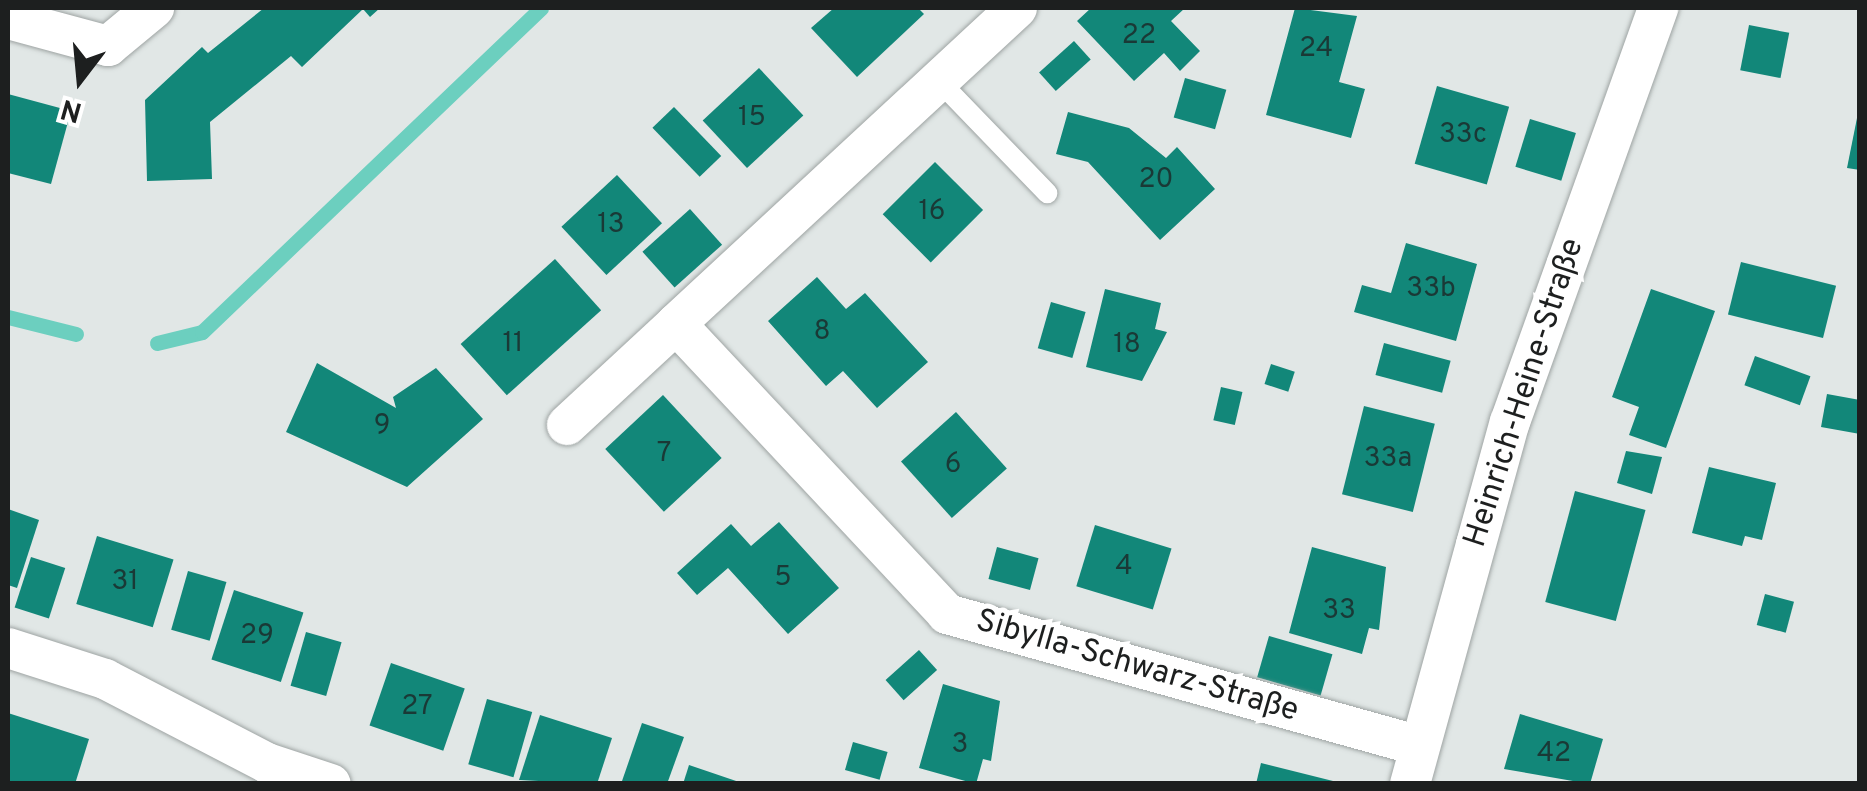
<!DOCTYPE html>
<meta charset="utf-8">
<style>
body{margin:0}
#map{position:relative;width:1867px;height:791px;overflow:hidden;background:#e1e7e6;font-family:Overpass,sans-serif}
div>[style]{position:absolute}
.stream>*{height:15px;margin:-7.5px;padding:0 7.5px;transform-origin:7.5px;border-radius:7.5px;background:#6ccfbf}
.building>*{inset:0;background:#128779;transform-origin:0 0}
.roads{filter:drop-shadow(0 0 2px #9ea4a3) drop-shadow(0 0 2px #9ea4a3)}
.service>*{height:20px;margin:-10px;padding:0 10px;transform-origin:10px;border-radius:10px;background:#fff}
.minor>*{height:40px;margin:-20px;padding:0 20px;transform-origin:20px;border-radius:20px;background:#fff}
span{translate:-50% -50%;white-space:nowrap;text-align:center;line-height:1.15;-webkit-text-stroke:10px #fff;paint-order:stroke}
.number-label{font-size:28px;color:#1a3936}
.number-label span{-webkit-text-stroke-width:0}
.street-label{font-size:32px;color:#1d1f1f}
.frame{position:absolute;inset:0;border:10px solid #1d1f1f;pointer-events:none}
.north{position:absolute;left:30px;top:30px;width:100px;height:100px;-webkit-text-stroke:8px #fff;paint-order:stroke;rotate:196deg;font-size:28px;font-weight:700;line-height:40px;text-align:center;color:#1d1f1f}
.north::after{content:'';display:block;margin:auto;width:35px;height:45px;background:#1d1f1f;clip-path:polygon(50% 0,100% 100%,50% 72%,0 100%)}
</style>
<div id="map">
<div class="stream">
<i style="left:8px;top:317px;width:70px;rotate:14deg"></i>
<i style="left:157px;top:343px;width:46px;rotate:-13.7deg"></i>
<i style="left:202px;top:332px;width:469px;rotate:-43.7deg"></i>
</div>
<div class="building">
<i style="clip-path:polygon(264px 8px,380px 8px,370px 17px,363px 9px,302px 67px,291px 56px,210px 122px,212px 179px,147px 181px,145px 100px,202px 47px,208px 53px)"></i>
<i style="clip-path:polygon(834px 8px,918px 8px,924px 14px,857px 77px,811px 28px)"></i>
<i style="clip-path:polygon(1091px 8px,1185px 8px,1171px 21px,1200px 51px,1180px 71px,1164px 53px,1134px 81px,1077px 21px)"></i>
<i style="clip-path:polygon(1295px 8px,1357px 16px,1339px 82px,1365px 89px,1351px 138px,1266px 115px)"></i>
<i style="left:1749px;top:25px;width:41px;height:46px;rotate:11deg"></i>
<i style="left:1074px;top:41px;width:25px;height:47px;rotate:48deg"></i>
<i style="left:759px;top:68px;width:65px;height:77px;rotate:47deg"></i>
<i style="left:1185px;top:78px;width:43px;height:41px;rotate:16deg"></i>
<i style="left:1437px;top:86px;width:75px;height:81px;rotate:16deg"></i>
<i style="clip-path:polygon(8px 94px,71px 111px,51px 184px,8px 173px)"></i>
<i style="left:674px;top:107px;width:68px;height:30px;rotate:46deg"></i>
<i style="clip-path:polygon(1068px 112px,1129px 128px,1166px 158px,1177px 147px,1215px 189px,1160px 240px,1088px 162px,1056px 154px)"></i>
<i style="clip-path:polygon(1858px 113px,1860px 113px,1860px 170px,1847px 168px)"></i>
<i style="left:1530px;top:119px;width:48px;height:50px;rotate:17deg"></i>
<i style="left:935px;top:162px;width:68px;height:74px;rotate:45deg"></i>
<i style="left:617px;top:175px;width:66px;height:76px;rotate:47deg"></i>
<i style="left:690px;top:209px;width:48px;height:64px;rotate:48deg"></i>
<i style="clip-path:polygon(1406px 243px,1477px 264px,1456px 341px,1354px 312px,1362px 285px,1391px 293px)"></i>
<i style="left:555px;top:259px;width:69px;height:127px;rotate:48deg"></i>
<i style="left:1741px;top:262px;width:98px;height:54px;rotate:14deg"></i>
<i style="clip-path:polygon(817px 277px,846px 309px,865px 293px,928px 362px,877px 408px,843px 371px,826px 386px,768px 321px)"></i>
<i style="clip-path:polygon(1105px 289px,1161px 303px,1155px 329px,1167px 332px,1142px 381px,1086px 367px)"></i>
<i style="clip-path:polygon(1651px 289px,1715px 311px,1666px 448px,1629px 435px,1639px 407px,1612px 397px)"></i>
<i style="left:1051px;top:302px;width:36px;height:48px;rotate:16deg"></i>
<i style="left:1384px;top:343px;width:69px;height:33px;rotate:15deg"></i>
<i style="left:1755px;top:356px;width:59px;height:31px;rotate:20deg"></i>
<i style="clip-path:polygon(317px 363px,396px 408px,393px 397px,436px 368px,483px 419px,407px 487px,286px 432px)"></i>
<i style="left:1271px;top:364px;width:25px;height:21px;rotate:18deg"></i>
<i style="left:1221px;top:387px;width:22px;height:34px;rotate:13deg"></i>
<i style="clip-path:polygon(1827px 394px,1860px 400px,1860px 434px,1821px 427px)"></i>
<i style="left:663px;top:395px;width:86px;height:79px;rotate:47deg"></i>
<i style="left:1364px;top:406px;width:73px;height:91px;rotate:14deg"></i>
<i style="left:956px;top:412px;width:76px;height:74px;rotate:48deg"></i>
<i style="clip-path:polygon(1626px 451px,1662px 457px,1652px 494px,1617px 483px)"></i>
<i style="clip-path:polygon(1709px 467px,1776px 483px,1762px 540px,1745px 536px,1742px 546px,1692px 533px)"></i>
<i style="left:1575px;top:491px;width:73px;height:115px;rotate:15deg"></i>
<i style="clip-path:polygon(8px 509px,39px 520px,17px 588px,8px 585px)"></i>
<i style="clip-path:polygon(779px 522px,839px 588px,788px 634px,728px 568px,697px 595px,677px 573px,731px 524px,751px 546px)"></i>
<i style="left:1095px;top:525px;width:80px;height:64px;rotate:17deg"></i>
<i style="left:97px;top:536px;width:80px;height:71px;rotate:17deg"></i>
<i style="left:997px;top:547px;width:43px;height:33px;rotate:15deg"></i>
<i style="clip-path:polygon(1312px 547px,1386px 567px,1379px 630px,1369px 628px,1362px 654px,1289px 633px)"></i>
<i style="left:31px;top:557px;width:36px;height:53px;rotate:18deg"></i>
<i style="left:188px;top:571px;width:40px;height:61px;rotate:16deg"></i>
<i style="left:234px;top:590px;width:73px;height:73px;rotate:18deg"></i>
<i style="left:1765px;top:594px;width:30px;height:32px;rotate:15deg"></i>
<i style="left:306px;top:632px;width:37px;height:56px;rotate:16deg"></i>
<i style="left:1269px;top:636px;width:66px;height:43px;rotate:16deg"></i>
<i style="left:919px;top:650px;width:27px;height:45px;rotate:48deg"></i>
<i style="left:391px;top:663px;width:78px;height:66px;rotate:19deg"></i>
<i style="clip-path:polygon(943px 684px,1000px 701px,991px 761px,983px 759px,976px 784px,919px 768px)"></i>
<i style="left:487px;top:699px;width:47px;height:68px;rotate:16deg"></i>
<i style="clip-path:polygon(8px 713px,89px 739px,75px 784px,8px 784px)"></i>
<i style="clip-path:polygon(1520px 714px,1603px 739px,1590px 784px,1504px 769px)"></i>
<i style="clip-path:polygon(540px 715px,612px 738px,597px 784px,519px 780px)"></i>
<i style="clip-path:polygon(642px 723px,684px 737px,667px 784px,621px 784px)"></i>
<i style="left:853px;top:742px;width:36px;height:29px;rotate:16deg"></i>
<i style="clip-path:polygon(1261px 763px,1337px 782px,1337px 784px,1256px 784px)"></i>
<i style="clip-path:polygon(689px 765px,742px 783px,742px 784px,683px 784px)"></i>
</div>
<div class="roads">
<div class="service">
<i style="left:939px;top:81px;width:156px;rotate:46deg"></i>
</div>
<div class="minor">
<i style="left:1017px;top:8px;width:465px;rotate:137.2deg"></i>
<i style="left:676px;top:324px;width:397px;rotate:46.9deg"></i>
<i style="left:947px;top:614px;width:491px;rotate:15.6deg"></i>
<i style="left:8px;top:19px;width:104px;rotate:15.1deg"></i>
<i style="left:108px;top:46px;width:60px;rotate:-39.6deg"></i>
<i style="left:567px;top:425px;width:149px;rotate:-42.8deg"></i>
<i style="left:8px;top:648px;width:102px;rotate:17.7deg"></i>
<i style="left:105px;top:679px;width:182px;rotate:27.4deg"></i>
<i style="left:267px;top:763px;width:67px;rotate:18.2deg"></i>
<i style="left:1410px;top:784px;width:376px;rotate:-74.6deg"></i>
<i style="left:1510px;top:422px;width:440px;rotate:-70.3deg"></i>
</div>
</div>
<div class="number-label">
<span style="left:1139px;top:36px">22</span>
<span style="left:1316px;top:49px">24</span>
<span style="left:752px;top:118px">15</span>
<span style="left:1463px;top:135px">33c</span>
<span style="left:1156px;top:180px">20</span>
<span style="left:932px;top:212px">16</span>
<span style="left:611px;top:225px">13</span>
<span style="left:1431px;top:289px">33b</span>
<span style="left:822px;top:332px">8</span>
<span style="left:513px;top:344px">11</span>
<span style="left:1127px;top:345px">18</span>
<span style="left:382px;top:426px">9</span>
<span style="left:664px;top:454px">7</span>
<span style="left:1388px;top:459px">33a</span>
<span style="left:953px;top:465px">6</span>
<span style="left:1124px;top:567px">4</span>
<span style="left:783px;top:578px">5</span>
<span style="left:125px;top:582px">31</span>
<span style="left:1339px;top:611px">33</span>
<span style="left:257px;top:636px">29</span>
<span style="left:417px;top:707px">27</span>
<span style="left:960px;top:745px">3</span>
<span style="left:1554px;top:754px">42</span>
</div>
<div class="street-label">
<span style="left:1525px;top:393px;rotate:-72deg">Heinrich-Heine-Straße</span>
<span style="left:1137px;top:667px;rotate:16deg">Sibylla-Schwarz-Straße</span>
</div>
<div class="frame"></div>
<div class="north">N</div>
</div>
